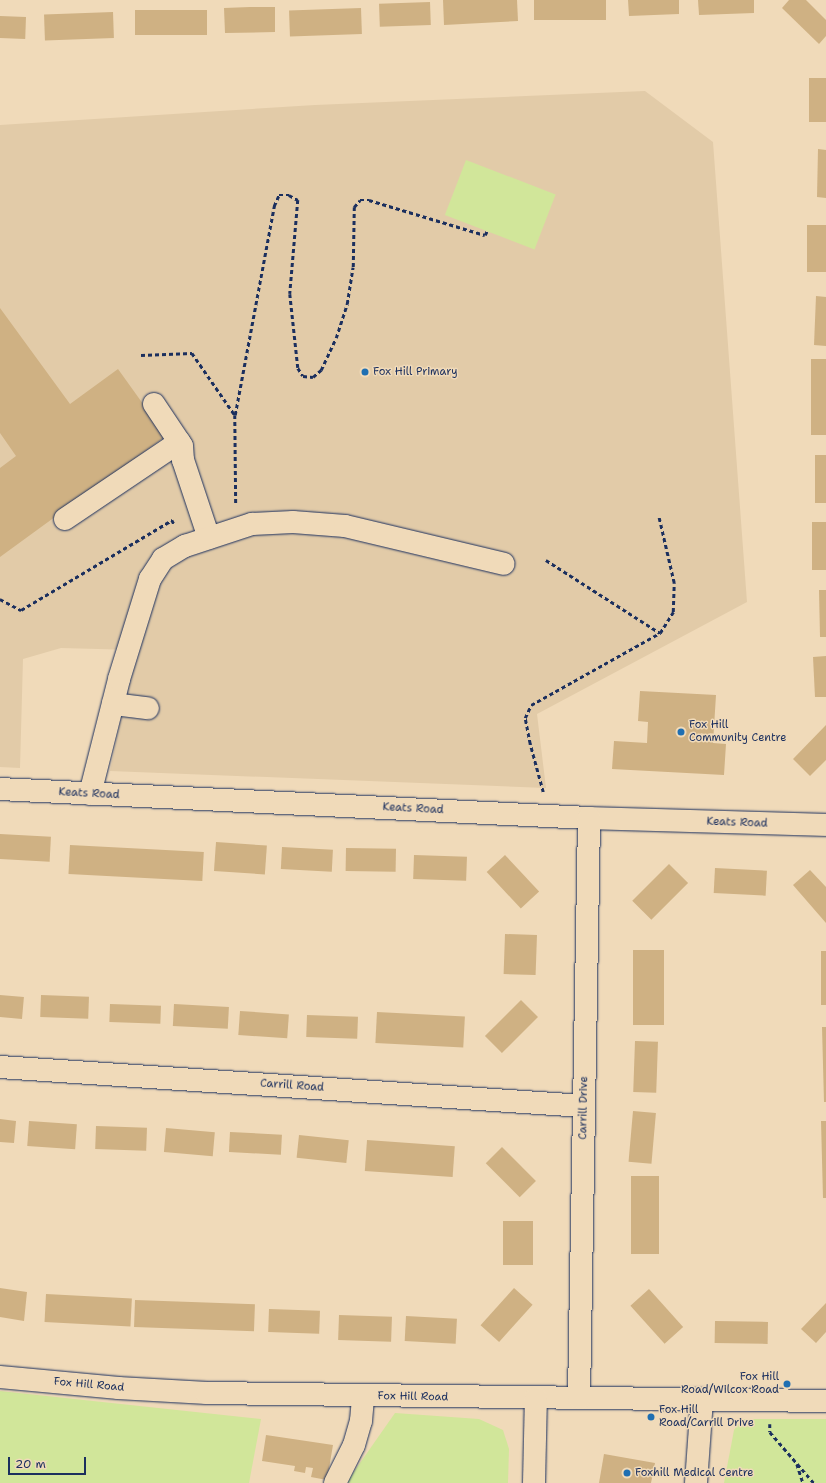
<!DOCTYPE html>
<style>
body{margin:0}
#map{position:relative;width:826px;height:1483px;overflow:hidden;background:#f0dab9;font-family:"Shantell Sans",sans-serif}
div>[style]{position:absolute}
.built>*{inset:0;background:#e2cba8}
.green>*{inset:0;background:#d1e69a;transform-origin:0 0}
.building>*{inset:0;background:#cfb183;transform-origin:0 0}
.path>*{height:2.5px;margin-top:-1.25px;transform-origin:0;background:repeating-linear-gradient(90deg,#1b2f5e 0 4px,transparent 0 7px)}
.roads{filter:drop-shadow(0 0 1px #1b2f5e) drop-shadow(0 0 1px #1b2f5e)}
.minor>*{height:22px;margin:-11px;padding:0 11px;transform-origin:11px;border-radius:11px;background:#f0dab9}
.dots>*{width:11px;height:11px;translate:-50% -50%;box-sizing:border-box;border:2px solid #f0dab9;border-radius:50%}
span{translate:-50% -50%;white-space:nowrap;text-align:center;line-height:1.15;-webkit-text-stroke:3px #f0dab9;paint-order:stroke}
.poi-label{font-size:11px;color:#1b2f5e}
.left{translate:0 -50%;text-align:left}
.right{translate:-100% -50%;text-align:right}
.street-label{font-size:11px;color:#1b2f5e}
.scale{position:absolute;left:8px;top:1457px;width:78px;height:18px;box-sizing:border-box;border:2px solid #1b2f5e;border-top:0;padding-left:5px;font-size:12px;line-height:14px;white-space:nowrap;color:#1b2f5e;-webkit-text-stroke:3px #f0dab9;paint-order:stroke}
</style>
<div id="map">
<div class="built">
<i style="clip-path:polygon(645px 91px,713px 142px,747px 602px,537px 714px,546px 788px,110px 771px,135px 650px,61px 648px,23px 659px,20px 768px,0 767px,0 125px,315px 105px)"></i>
</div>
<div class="green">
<i style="left:466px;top:160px;width:96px;height:59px;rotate:21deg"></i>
<i style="clip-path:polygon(0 1391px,261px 1419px,249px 1483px,0 1483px)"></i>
<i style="clip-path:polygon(395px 1413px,479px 1419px,503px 1430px,509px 1449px,508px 1483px,346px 1483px)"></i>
<i style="clip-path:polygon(742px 1419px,826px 1419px,826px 1483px,724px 1483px,734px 1430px)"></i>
</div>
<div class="building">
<i style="clip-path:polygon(443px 0,517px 0,518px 21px,444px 25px)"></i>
<i style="left:534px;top:0;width:72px;height:20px"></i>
<i style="clip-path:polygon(628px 0,679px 0,679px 14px,629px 16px)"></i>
<i style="clip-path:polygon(698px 0,754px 0,754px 13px,699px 15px)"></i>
<i style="clip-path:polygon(789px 0,806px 0,826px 20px,826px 36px,819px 44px,782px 8px)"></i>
<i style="left:430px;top:2px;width:23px;height:51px;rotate:88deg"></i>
<i style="clip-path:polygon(250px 7px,275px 7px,275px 32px,225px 33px,224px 8px)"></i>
<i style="left:361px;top:8px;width:26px;height:72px;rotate:88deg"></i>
<i style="left:135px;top:10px;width:72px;height:25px"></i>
<i style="left:113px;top:12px;width:26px;height:69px;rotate:88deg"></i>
<i style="left:0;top:16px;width:26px;height:22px;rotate:2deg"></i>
<i style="left:809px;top:78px;width:17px;height:44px"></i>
<i style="clip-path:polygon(818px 149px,826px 150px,826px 198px,817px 197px)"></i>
<i style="left:826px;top:225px;width:47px;height:19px;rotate:90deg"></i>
<i style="clip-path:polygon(816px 296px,826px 297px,826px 346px,814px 345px)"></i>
<i style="clip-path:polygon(0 308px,70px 404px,118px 369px,166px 436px,0 557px,0 468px,16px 456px,0 433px)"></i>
<i style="left:811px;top:359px;width:15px;height:76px"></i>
<i style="left:815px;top:455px;width:11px;height:48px"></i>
<i style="left:812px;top:522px;width:14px;height:48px"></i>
<i style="clip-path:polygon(819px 590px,826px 590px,826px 637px,820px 637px)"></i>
<i style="clip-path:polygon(826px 656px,826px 697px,815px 697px,813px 657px)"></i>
<i style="clip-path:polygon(640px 691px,716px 695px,713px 743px,726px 744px,724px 775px,612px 769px,614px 741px,647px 743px,648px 722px,638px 721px)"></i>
<i style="clip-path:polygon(826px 725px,826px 760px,810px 776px,793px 759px)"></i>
<i style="left:0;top:834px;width:51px;height:25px;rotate:3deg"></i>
<i style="left:216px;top:842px;width:51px;height:29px;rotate:4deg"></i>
<i style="left:70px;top:845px;width:134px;height:29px;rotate:3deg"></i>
<i style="left:282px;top:847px;width:51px;height:22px;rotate:3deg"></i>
<i style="left:346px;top:848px;width:50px;height:23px;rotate:1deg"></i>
<i style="left:414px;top:855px;width:53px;height:24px;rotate:2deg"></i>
<i style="left:505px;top:855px;width:50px;height:25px;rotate:47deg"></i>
<i style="left:669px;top:864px;width:27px;height:52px;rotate:45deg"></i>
<i style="left:715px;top:868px;width:52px;height:25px;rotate:3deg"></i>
<i style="clip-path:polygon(810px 870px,826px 887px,826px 923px,793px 885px)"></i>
<i style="left:505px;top:934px;width:32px;height:40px;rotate:2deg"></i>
<i style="left:633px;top:950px;width:31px;height:75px"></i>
<i style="left:821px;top:951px;width:5px;height:54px"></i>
<i style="left:0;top:995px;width:24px;height:22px;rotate:5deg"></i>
<i style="left:41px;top:995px;width:48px;height:22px;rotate:2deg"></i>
<i style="left:521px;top:1000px;width:24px;height:51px;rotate:45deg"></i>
<i style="left:110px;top:1004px;width:51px;height:18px;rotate:2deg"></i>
<i style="left:174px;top:1004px;width:55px;height:22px;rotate:3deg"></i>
<i style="left:240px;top:1011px;width:49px;height:24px;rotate:4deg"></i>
<i style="left:377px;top:1012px;width:88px;height:31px;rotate:3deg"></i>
<i style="left:307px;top:1015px;width:51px;height:22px;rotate:2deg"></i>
<i style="clip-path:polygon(822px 1027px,826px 1027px,826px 1102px,824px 1102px)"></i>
<i style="left:635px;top:1041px;width:23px;height:51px;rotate:2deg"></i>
<i style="left:633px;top:1111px;width:23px;height:51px;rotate:5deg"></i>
<i style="clip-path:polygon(0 1119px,16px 1121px,14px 1143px,0 1142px)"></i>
<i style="left:29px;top:1121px;width:48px;height:25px;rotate:4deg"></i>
<i style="clip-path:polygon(821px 1121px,826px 1121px,826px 1198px,823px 1198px)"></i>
<i style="left:96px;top:1126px;width:51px;height:23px;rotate:2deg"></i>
<i style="left:166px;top:1128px;width:49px;height:24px;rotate:5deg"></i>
<i style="left:230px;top:1132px;width:52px;height:20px;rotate:3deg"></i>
<i style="left:299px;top:1135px;width:50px;height:23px;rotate:6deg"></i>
<i style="left:367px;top:1140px;width:88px;height:31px;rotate:4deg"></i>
<i style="left:502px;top:1147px;width:48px;height:23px;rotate:45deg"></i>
<i style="left:631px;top:1176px;width:28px;height:78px"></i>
<i style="left:503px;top:1221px;width:30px;height:44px"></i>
<i style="clip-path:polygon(0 1288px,27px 1292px,24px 1321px,0 1317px)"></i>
<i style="left:514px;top:1288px;width:25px;height:50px;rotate:42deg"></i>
<i style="left:649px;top:1289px;width:51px;height:25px;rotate:48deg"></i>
<i style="left:46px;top:1294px;width:86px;height:28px;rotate:3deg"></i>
<i style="left:135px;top:1300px;width:120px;height:27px;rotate:2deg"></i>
<i style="clip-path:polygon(826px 1303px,826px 1332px,816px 1343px,801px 1329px)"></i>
<i style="left:269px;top:1309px;width:51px;height:23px;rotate:2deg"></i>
<i style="left:339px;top:1315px;width:53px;height:25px;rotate:2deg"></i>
<i style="left:406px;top:1316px;width:51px;height:25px;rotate:3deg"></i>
<i style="left:715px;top:1321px;width:53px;height:22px;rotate:1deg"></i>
<i style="clip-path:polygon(266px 1435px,333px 1445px,327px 1480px,311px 1477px,313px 1468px,306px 1467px,305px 1473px,294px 1471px,295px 1466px,262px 1461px)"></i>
<i style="clip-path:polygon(604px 1454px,655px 1463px,651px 1483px,599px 1483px)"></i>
</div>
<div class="path">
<i style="left:141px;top:355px;width:51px;rotate:-2.2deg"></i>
<i style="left:192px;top:353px;width:75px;rotate:55.3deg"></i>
<i style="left:235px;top:415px;width:89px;rotate:89.4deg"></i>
<i style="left:235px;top:415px;width:213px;rotate:-79.4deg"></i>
<i style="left:274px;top:206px;width:12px;rotate:-66deg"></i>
<i style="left:279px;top:195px;width:10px"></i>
<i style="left:289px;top:195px;width:10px;rotate:29deg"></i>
<i style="left:298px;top:200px;width:94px;rotate:94.9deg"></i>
<i style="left:290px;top:294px;width:74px;rotate:83.8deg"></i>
<i style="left:298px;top:368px;width:9px;rotate:58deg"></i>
<i style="left:303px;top:376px;width:10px;rotate:6deg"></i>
<i style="left:313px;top:377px;width:11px;rotate:-41deg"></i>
<i style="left:321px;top:370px;width:35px;rotate:-65deg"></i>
<i style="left:336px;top:338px;width:36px;rotate:-72deg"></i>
<i style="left:347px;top:304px;width:37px;rotate:-81deg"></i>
<i style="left:353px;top:267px;width:60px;rotate:-89deg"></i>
<i style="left:354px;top:207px;width:9px;rotate:-49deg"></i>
<i style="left:360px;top:200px;width:9px"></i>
<i style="left:369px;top:200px;width:121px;rotate:16.8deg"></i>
<i style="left:485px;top:235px;width:4px;rotate:-63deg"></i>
<i style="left:546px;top:560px;width:135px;rotate:32.6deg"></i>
<i style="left:0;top:599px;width:24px;rotate:28deg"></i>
<i style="left:21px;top:610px;width:176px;rotate:-30.8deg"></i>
<i style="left:172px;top:520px;width:4px;rotate:63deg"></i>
<i style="left:543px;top:792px;width:50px;rotate:-105.2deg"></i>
<i style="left:530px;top:744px;width:26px;rotate:-101deg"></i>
<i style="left:525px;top:718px;width:14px;rotate:-65deg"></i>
<i style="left:531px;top:705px;width:148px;rotate:-29.2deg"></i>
<i style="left:660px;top:633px;width:25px;rotate:-58deg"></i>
<i style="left:673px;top:612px;width:29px;rotate:-88deg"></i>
<i style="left:674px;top:583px;width:67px;rotate:-103deg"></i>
<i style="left:770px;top:1424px;width:8px;rotate:90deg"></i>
<i style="left:770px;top:1432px;width:67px;rotate:49.2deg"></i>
<i style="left:797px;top:1464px;width:20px;rotate:72deg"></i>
</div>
<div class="roads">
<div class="minor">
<i style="left:154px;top:404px;width:50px;rotate:56.3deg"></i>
<i style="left:182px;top:446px;width:14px;rotate:86deg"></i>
<i style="left:183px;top:460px;width:82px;rotate:71.6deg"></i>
<i style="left:65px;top:519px;width:138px;rotate:-34deg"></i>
<i style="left:113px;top:704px;width:35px;rotate:7deg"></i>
<i style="left:0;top:789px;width:590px;rotate:2.82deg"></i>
<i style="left:589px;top:818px;width:237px;rotate:1.7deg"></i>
<i style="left:90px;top:794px;width:119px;rotate:-75.8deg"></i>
<i style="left:119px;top:679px;width:105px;rotate:-72.8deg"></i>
<i style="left:150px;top:579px;width:24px;rotate:-57deg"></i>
<i style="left:163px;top:559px;width:26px;rotate:-31deg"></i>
<i style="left:185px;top:546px;width:71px;rotate:-18.2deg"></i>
<i style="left:252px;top:524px;width:41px;rotate:-2.8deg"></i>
<i style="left:293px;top:522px;width:52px;rotate:4.4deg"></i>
<i style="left:345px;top:526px;width:163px;rotate:13.4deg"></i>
<i style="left:0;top:1067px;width:585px;rotate:3.82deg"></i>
<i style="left:0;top:1377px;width:119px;rotate:5.3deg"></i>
<i style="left:118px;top:1388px;width:89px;rotate:3.2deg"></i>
<i style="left:207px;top:1393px;width:619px;rotate:0.74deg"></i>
<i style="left:579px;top:1398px;width:580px;rotate:-89.01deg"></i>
<i style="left:335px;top:1483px;width:42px;rotate:-63.4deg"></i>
<i style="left:354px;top:1445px;width:25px;rotate:-74deg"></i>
<i style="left:361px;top:1421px;width:25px;rotate:-85deg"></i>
<i style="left:534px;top:1483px;width:85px;rotate:-88.7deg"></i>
<i style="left:696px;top:1483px;width:83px;rotate:-85.9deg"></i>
</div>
</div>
<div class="dots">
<i style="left:365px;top:372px;background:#1f6fb2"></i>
<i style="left:681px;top:732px;background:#1f6fb2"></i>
<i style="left:787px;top:1384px;background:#1f6fb2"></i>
<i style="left:651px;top:1417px;background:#1f6fb2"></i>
<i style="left:627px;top:1473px;background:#1f6fb2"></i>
</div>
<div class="poi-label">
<span class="left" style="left:373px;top:372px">Fox Hill Primary</span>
<span class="left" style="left:689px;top:732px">Fox Hill<br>Community Centre</span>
<span class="right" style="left:779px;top:1384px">Fox Hill<br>Road/Wilcox Road</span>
<span class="left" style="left:659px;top:1417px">Fox Hill<br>Road/Carrill Drive</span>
<span class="left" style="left:635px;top:1473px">Foxhill Medical Centre</span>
</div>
<div class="street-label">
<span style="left:89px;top:794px;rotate:3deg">Keats Road</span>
<span style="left:413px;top:809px;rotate:3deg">Keats Road</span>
<span style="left:737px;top:823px;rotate:2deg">Keats Road</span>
<span style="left:292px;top:1086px;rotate:4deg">Carrill Road</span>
<span style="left:584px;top:1108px;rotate:-89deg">Carrill Drive</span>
<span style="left:89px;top:1385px;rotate:5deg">Fox Hill Road</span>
<span style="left:413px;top:1397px;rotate:1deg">Fox Hill Road</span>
</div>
<div class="scale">20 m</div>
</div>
